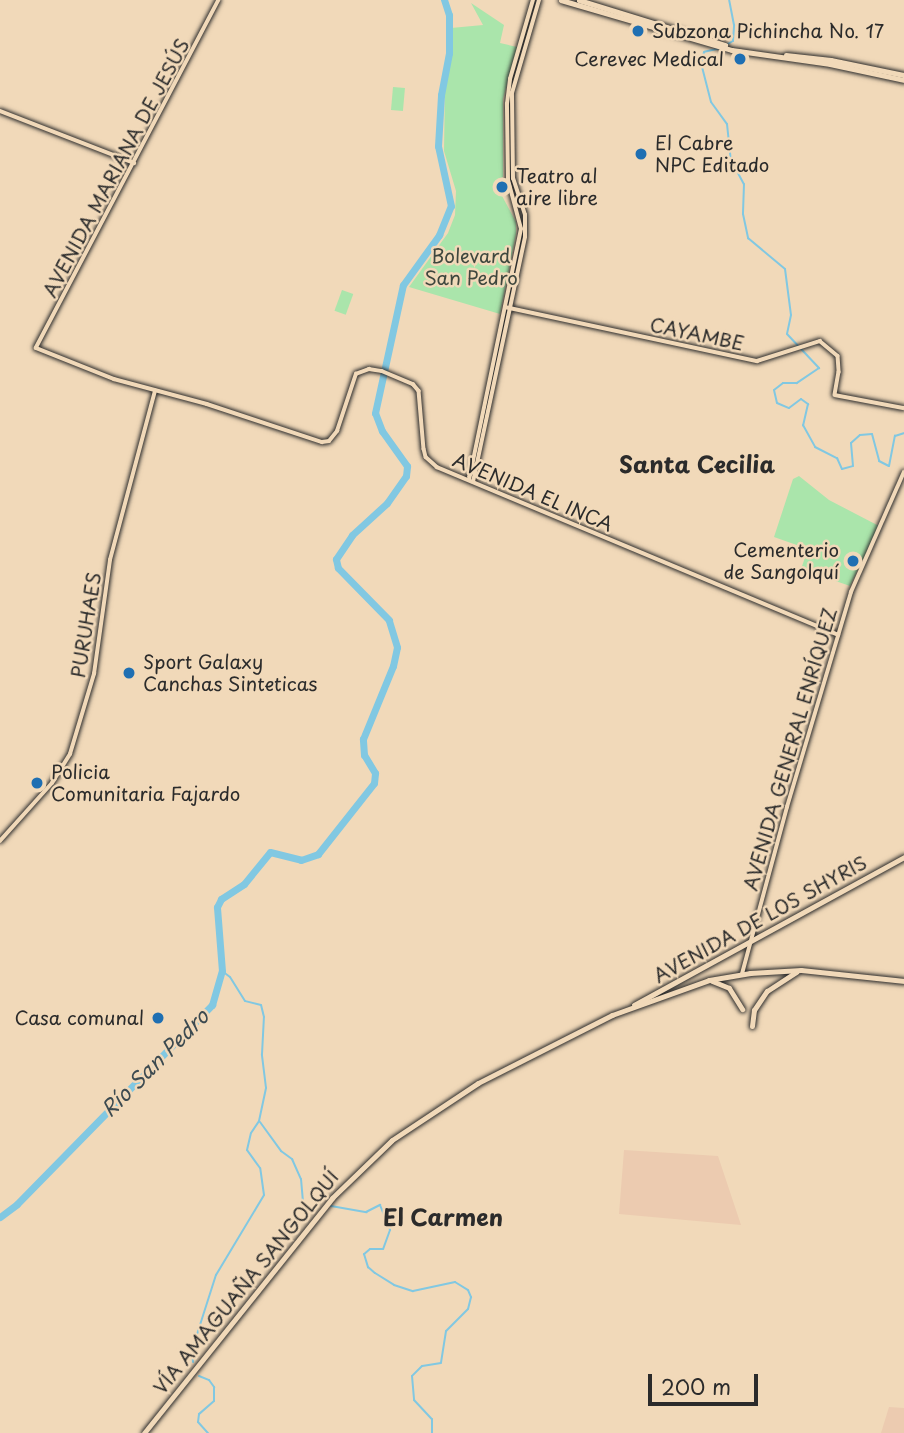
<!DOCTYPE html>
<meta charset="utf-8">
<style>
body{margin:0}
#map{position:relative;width:904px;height:1433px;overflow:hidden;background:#f1d9b9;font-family:"Playpen Sans",sans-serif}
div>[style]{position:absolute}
.built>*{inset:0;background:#eccbb0}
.green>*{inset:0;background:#aae5ab;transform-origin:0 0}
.stream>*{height:2px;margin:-1px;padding:0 1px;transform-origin:1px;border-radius:1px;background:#81c8e2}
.river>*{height:7px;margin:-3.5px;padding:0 3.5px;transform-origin:3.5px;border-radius:3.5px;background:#81c8e2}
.roads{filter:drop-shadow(0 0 2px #2b2b2b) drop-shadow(0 0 2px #2b2b2b)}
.tertiary>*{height:3.5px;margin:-1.75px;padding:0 1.75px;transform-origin:1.75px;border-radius:1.75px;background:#f1d9b9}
.secondary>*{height:4.5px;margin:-2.25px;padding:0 2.25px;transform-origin:2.25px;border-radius:2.25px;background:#f1d9b9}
.trunk>*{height:5px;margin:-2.5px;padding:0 2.5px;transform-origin:2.5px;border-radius:2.5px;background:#f1d9b9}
.dots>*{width:19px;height:19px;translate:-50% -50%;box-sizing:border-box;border:4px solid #f1d9b9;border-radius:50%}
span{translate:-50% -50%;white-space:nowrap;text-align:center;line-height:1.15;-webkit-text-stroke:5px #f1d9b9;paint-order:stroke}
.poi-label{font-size:19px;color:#2b2b2b}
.left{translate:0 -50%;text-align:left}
.right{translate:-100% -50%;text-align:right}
.street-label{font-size:19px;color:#2b2b2b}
.park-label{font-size:19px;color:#3e473e}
.water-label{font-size:21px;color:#3c4a50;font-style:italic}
.quarter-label{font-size:23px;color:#2b2b2b;font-weight:700}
.scale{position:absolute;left:648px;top:1374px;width:110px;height:32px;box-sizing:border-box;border:4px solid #2b2b2b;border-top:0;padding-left:9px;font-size:21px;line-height:24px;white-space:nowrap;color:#2b2b2b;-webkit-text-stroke:5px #f1d9b9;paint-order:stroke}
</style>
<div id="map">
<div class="built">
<i style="clip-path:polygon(624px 1150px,718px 1156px,741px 1225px,619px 1214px)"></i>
<i style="clip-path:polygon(889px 1407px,904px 1408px,904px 1433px,881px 1433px)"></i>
</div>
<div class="green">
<i style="clip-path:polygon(471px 3px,504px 25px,500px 43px,517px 47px,503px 99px,503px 177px,495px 182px,495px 190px,501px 194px,516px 222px,516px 234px,500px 314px,409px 287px,448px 233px,455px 215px,456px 191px,444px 151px,445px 87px,452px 50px,451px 28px,483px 25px)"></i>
<i style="left:393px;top:87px;width:12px;height:23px;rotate:5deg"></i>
<i style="left:342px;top:290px;width:12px;height:22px;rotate:20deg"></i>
<i style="clip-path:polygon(799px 476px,829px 500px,879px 526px,850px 586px,801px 569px,808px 549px,774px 537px,793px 479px)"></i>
</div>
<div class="stream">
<i style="left:726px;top:45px;width:8px;rotate:-30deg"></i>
<i style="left:733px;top:41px;width:16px;rotate:-86deg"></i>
<i style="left:734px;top:25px;width:25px;rotate:-101deg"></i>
<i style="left:721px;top:48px;width:17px;rotate:167deg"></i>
<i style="left:704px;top:52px;width:11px;rotate:105deg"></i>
<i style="left:701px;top:63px;width:40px;rotate:75.6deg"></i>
<i style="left:711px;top:102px;width:27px;rotate:54deg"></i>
<i style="left:727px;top:124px;width:36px;rotate:84deg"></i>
<i style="left:731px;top:160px;width:27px;rotate:62deg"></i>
<i style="left:744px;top:184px;width:30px;rotate:92deg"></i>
<i style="left:743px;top:214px;width:25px;rotate:78deg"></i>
<i style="left:748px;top:238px;width:48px;rotate:40deg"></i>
<i style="left:785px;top:269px;width:46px;rotate:82.6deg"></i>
<i style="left:791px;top:315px;width:19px;rotate:102deg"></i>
<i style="left:787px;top:334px;width:47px;rotate:46.7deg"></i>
<i style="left:819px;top:368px;width:27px;rotate:146deg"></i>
<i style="left:797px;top:383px;width:14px;rotate:180deg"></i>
<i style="left:783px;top:383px;width:11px;rotate:142deg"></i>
<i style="left:774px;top:390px;width:13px;rotate:77deg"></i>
<i style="left:777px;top:403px;width:13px;rotate:23deg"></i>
<i style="left:789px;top:408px;width:15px;rotate:-37deg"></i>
<i style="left:801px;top:399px;width:9px;rotate:36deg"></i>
<i style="left:808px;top:404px;width:22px;rotate:103deg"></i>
<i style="left:803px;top:425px;width:25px;rotate:61deg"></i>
<i style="left:815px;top:447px;width:25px;rotate:27deg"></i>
<i style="left:837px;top:458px;width:12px;rotate:66deg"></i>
<i style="left:842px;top:469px;width:11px;rotate:-15deg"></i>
<i style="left:853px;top:466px;width:23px;rotate:-95deg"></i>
<i style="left:851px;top:443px;width:12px;rotate:-42deg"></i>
<i style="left:860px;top:435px;width:12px;rotate:-5deg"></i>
<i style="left:872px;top:434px;width:28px;rotate:75deg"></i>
<i style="left:879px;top:461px;width:11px;rotate:27deg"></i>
<i style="left:889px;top:466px;width:31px;rotate:-79deg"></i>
<i style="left:895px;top:436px;width:9px;rotate:-18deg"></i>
<i style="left:260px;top:1122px;width:36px;rotate:54deg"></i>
<i style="left:281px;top:1151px;width:14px;rotate:36deg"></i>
<i style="left:292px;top:1159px;width:22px;rotate:66deg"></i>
<i style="left:301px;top:1179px;width:25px;rotate:85deg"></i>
<i style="left:303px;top:1204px;width:10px;rotate:29deg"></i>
<i style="left:331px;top:1206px;width:36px;rotate:10deg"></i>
<i style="left:366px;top:1212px;width:16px;rotate:-27deg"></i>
<i style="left:380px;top:1205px;width:27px;rotate:68deg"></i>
<i style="left:390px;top:1230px;width:20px;rotate:110deg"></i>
<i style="left:383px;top:1249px;width:13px;rotate:180deg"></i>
<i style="left:370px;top:1249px;width:8px;rotate:140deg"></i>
<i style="left:364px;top:1254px;width:14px;rotate:73deg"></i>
<i style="left:368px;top:1267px;width:9px;rotate:41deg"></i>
<i style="left:375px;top:1273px;width:22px;rotate:32deg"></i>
<i style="left:394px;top:1285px;width:20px;rotate:18deg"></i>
<i style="left:413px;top:1291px;width:43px;rotate:-12.1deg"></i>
<i style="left:455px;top:1282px;width:15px;rotate:32deg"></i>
<i style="left:468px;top:1290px;width:8px;rotate:67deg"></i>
<i style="left:471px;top:1297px;width:12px;rotate:104deg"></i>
<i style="left:468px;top:1309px;width:31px;rotate:135deg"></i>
<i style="left:446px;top:1331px;width:32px;rotate:99deg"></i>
<i style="left:441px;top:1363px;width:19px;rotate:171deg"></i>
<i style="left:422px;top:1366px;width:14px;rotate:135deg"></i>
<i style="left:412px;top:1376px;width:24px;rotate:85deg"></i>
<i style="left:414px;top:1400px;width:26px;rotate:47deg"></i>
<i style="left:432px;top:1419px;width:14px;rotate:90deg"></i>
<i style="left:193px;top:1362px;width:12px;rotate:-95deg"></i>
<i style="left:192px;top:1350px;width:79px;rotate:-72.3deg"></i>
<i style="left:216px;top:1275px;width:93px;rotate:-59deg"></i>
<i style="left:264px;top:1195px;width:27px;rotate:-98deg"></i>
<i style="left:260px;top:1168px;width:22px;rotate:-126deg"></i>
<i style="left:247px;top:1150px;width:17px;rotate:-77deg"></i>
<i style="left:251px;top:1133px;width:14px;rotate:-56deg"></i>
<i style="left:259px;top:1121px;width:34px;rotate:-78deg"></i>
<i style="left:266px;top:1088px;width:34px;rotate:-97deg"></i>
<i style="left:262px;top:1054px;width:37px;rotate:-87deg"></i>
<i style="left:264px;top:1017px;width:12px;rotate:-104deg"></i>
<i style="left:261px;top:1005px;width:16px;rotate:-166deg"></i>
<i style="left:245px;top:1001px;width:28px;rotate:-122deg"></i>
<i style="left:230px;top:977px;width:10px;rotate:-143deg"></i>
<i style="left:199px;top:1376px;width:11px;rotate:22deg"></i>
<i style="left:209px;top:1380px;width:9px;rotate:54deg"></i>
<i style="left:214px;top:1387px;width:14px;rotate:90deg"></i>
<i style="left:214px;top:1401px;width:20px;rotate:139deg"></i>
<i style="left:199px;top:1414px;width:8px;rotate:97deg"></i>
<i style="left:198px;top:1422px;width:15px;rotate:48deg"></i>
</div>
<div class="river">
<i style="left:0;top:1217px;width:21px;rotate:-37deg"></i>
<i style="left:17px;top:1204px;width:279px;rotate:-45.6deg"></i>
<i style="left:212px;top:1005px;width:35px;rotate:-74deg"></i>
<i style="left:222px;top:971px;width:64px;rotate:-94.5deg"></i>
<i style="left:217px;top:907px;width:9px;rotate:-63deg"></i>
<i style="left:221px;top:899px;width:27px;rotate:-33deg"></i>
<i style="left:244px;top:884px;width:41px;rotate:-50.9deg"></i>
<i style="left:270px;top:852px;width:32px;rotate:14deg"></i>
<i style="left:301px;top:860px;width:18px;rotate:-19deg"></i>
<i style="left:318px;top:854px;width:90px;rotate:-51.7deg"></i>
<i style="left:374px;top:783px;width:10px;rotate:-84deg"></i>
<i style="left:375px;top:773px;width:21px;rotate:-121deg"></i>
<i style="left:364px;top:755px;width:16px;rotate:-94deg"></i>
<i style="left:363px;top:739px;width:79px;rotate:-67.7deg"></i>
<i style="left:393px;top:666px;width:19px;rotate:-78deg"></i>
<i style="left:397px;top:647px;width:28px;rotate:-107deg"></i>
<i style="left:389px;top:620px;width:73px;rotate:-134.4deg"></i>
<i style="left:338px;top:568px;width:9px;rotate:-103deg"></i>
<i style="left:336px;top:559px;width:29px;rotate:-56deg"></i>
<i style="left:352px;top:535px;width:47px;rotate:-42.4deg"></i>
<i style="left:387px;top:503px;width:33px;rotate:-55deg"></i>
<i style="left:406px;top:476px;width:10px;rotate:-84deg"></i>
<i style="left:407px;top:466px;width:43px;rotate:-125.5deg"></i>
<i style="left:382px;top:431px;width:19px;rotate:-111deg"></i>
<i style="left:375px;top:413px;width:131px;rotate:-77.7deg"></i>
<i style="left:403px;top:285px;width:62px;rotate:-54.2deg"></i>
<i style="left:439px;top:235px;width:31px;rotate:-68deg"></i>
<i style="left:451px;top:206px;width:61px;rotate:-102.2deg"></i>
<i style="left:438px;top:146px;width:51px;rotate:-86.6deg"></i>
<i style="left:441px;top:95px;width:43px;rotate:-79.2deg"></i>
<i style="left:449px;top:53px;width:38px;rotate:-90deg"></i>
<i style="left:449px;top:15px;width:16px;rotate:-108deg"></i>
</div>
<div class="roads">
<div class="tertiary">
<i style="left:219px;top:0;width:393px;rotate:117.7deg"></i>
<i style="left:36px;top:348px;width:84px;rotate:21.7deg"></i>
<i style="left:114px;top:379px;width:96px;rotate:15deg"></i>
<i style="left:207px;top:404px;width:121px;rotate:18.3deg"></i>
<i style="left:322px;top:442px;width:7px;rotate:-8deg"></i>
<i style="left:329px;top:441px;width:13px;rotate:-51deg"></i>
<i style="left:337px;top:431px;width:60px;rotate:-71.6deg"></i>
<i style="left:356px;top:374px;width:14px;rotate:-21deg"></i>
<i style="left:369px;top:369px;width:13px;rotate:9deg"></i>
<i style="left:382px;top:371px;width:34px;rotate:23deg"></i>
<i style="left:413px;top:384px;width:9px;rotate:49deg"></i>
<i style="left:419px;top:391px;width:58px;rotate:85.1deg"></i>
<i style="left:424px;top:449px;width:8px;rotate:76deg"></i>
<i style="left:426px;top:457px;width:15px;rotate:42deg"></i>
<i style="left:437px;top:467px;width:435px;rotate:22.7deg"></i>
<i style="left:0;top:111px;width:144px;rotate:21.2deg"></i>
<i style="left:505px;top:307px;width:258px;rotate:12.1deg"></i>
<i style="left:757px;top:361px;width:66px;rotate:-17.6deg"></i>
<i style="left:820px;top:341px;width:23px;rotate:40deg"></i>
<i style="left:838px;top:356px;width:16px;rotate:86deg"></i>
<i style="left:839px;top:372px;width:23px;rotate:100deg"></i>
<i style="left:835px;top:395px;width:70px;rotate:10.7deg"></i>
<i style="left:469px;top:480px;width:256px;rotate:-78.3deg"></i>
<i style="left:521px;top:229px;width:51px;rotate:-104.9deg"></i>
<i style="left:508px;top:180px;width:76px;rotate:-90.8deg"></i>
<i style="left:507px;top:104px;width:25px;rotate:-83deg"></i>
<i style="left:510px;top:79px;width:82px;rotate:-73.8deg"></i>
<i style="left:473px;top:482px;width:250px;rotate:-78deg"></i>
<i style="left:525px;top:237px;width:22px;rotate:-90deg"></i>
<i style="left:525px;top:215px;width:38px;rotate:-108deg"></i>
<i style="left:513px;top:179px;width:86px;rotate:-90.7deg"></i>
<i style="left:512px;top:93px;width:97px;rotate:-73.8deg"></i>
<i style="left:0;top:841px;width:78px;rotate:-48.1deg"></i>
<i style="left:52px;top:783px;width:34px;rotate:-58deg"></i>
<i style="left:70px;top:754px;width:84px;rotate:-73.3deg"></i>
<i style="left:94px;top:674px;width:115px;rotate:-82deg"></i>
<i style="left:110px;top:560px;width:175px;rotate:-75.1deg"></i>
<i style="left:742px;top:974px;width:173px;rotate:-74.9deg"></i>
<i style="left:787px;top:807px;width:224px;rotate:-73.4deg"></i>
<i style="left:851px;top:592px;width:131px;rotate:-66.2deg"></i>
</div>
<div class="secondary">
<i style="left:561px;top:0;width:178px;rotate:16.3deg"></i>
<i style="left:732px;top:50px;width:99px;rotate:8.1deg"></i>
<i style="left:830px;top:64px;width:76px;rotate:12.2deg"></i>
<i style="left:579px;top:0;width:153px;rotate:17.1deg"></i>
<i style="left:786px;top:55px;width:45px;rotate:6.3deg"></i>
<i style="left:831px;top:60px;width:75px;rotate:11.6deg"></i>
<i style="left:634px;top:1005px;width:308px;rotate:-28.7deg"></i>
</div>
<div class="trunk">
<i style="left:712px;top:981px;width:18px;rotate:22deg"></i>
<i style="left:729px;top:988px;width:25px;rotate:58deg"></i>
<i style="left:752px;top:1026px;width:16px;rotate:-83deg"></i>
<i style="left:754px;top:1010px;width:23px;rotate:-56deg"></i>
<i style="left:767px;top:991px;width:35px;rotate:-33deg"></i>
<i style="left:144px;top:1433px;width:301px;rotate:-51.3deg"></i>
<i style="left:332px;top:1198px;width:83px;rotate:-44deg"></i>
<i style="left:392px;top:1140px;width:103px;rotate:-33.5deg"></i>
<i style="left:478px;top:1083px;width:150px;rotate:-26.9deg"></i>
<i style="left:612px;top:1015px;width:103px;rotate:-19.8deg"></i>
<i style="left:709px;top:980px;width:42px;rotate:-9.7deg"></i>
<i style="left:750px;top:973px;width:51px;rotate:-3.4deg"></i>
<i style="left:801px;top:970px;width:104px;rotate:6.1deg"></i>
</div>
</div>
<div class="dots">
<i style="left:638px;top:31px;background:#1f6fb2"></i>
<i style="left:740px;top:59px;background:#1f6fb2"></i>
<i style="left:641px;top:154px;background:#1f6fb2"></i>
<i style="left:502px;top:187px;background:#1f6fb2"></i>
<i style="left:853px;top:561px;background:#1f6fb2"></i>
<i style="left:129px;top:673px;background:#1f6fb2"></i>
<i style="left:37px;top:783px;background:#1f6fb2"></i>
<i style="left:158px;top:1018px;background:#1f6fb2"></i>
</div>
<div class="poi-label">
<span class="left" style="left:652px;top:31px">Subzona Pichincha No. 17</span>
<span class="right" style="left:724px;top:59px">Cerevec Medical</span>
<span class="left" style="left:655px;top:154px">El Cabre<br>NPC Editado</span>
<span class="left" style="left:516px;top:187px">Teatro al<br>aire libre</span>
<span class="right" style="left:839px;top:561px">Cementerio<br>de Sangolquí</span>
<span class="left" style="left:143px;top:673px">Sport Galaxy<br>Canchas Sinteticas</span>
<span class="left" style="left:51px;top:783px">Policia<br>Comunitaria Fajardo</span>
<span class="right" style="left:144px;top:1018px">Casa comunal</span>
</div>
<div class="street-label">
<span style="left:116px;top:168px;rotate:-62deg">AVENIDA MARIANA DE JESÚS</span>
<span style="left:697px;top:334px;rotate:12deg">CAYAMBE</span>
<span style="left:533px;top:492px;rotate:23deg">AVENIDA EL INCA</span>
<span style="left:86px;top:625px;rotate:-81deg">PURUHAES</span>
<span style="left:790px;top:749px;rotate:-74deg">AVENIDA GENERAL ENRÍQUEZ</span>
<span style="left:760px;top:919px;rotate:-29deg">AVENIDA DE LOS SHYRIS</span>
<span style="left:246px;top:1282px;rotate:-51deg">VÍA AMAGUAÑA SANGOLQUÍ</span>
</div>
<div class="park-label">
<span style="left:471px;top:267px">Bolevard<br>San Pedro</span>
</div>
<div class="water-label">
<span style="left:154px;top:1062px;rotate:-45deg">Río San Pedro</span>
</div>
<div class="quarter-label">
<span style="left:697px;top:464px">Santa Cecilia</span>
<span style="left:443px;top:1217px">El Carmen</span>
</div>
<div class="scale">200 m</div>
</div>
